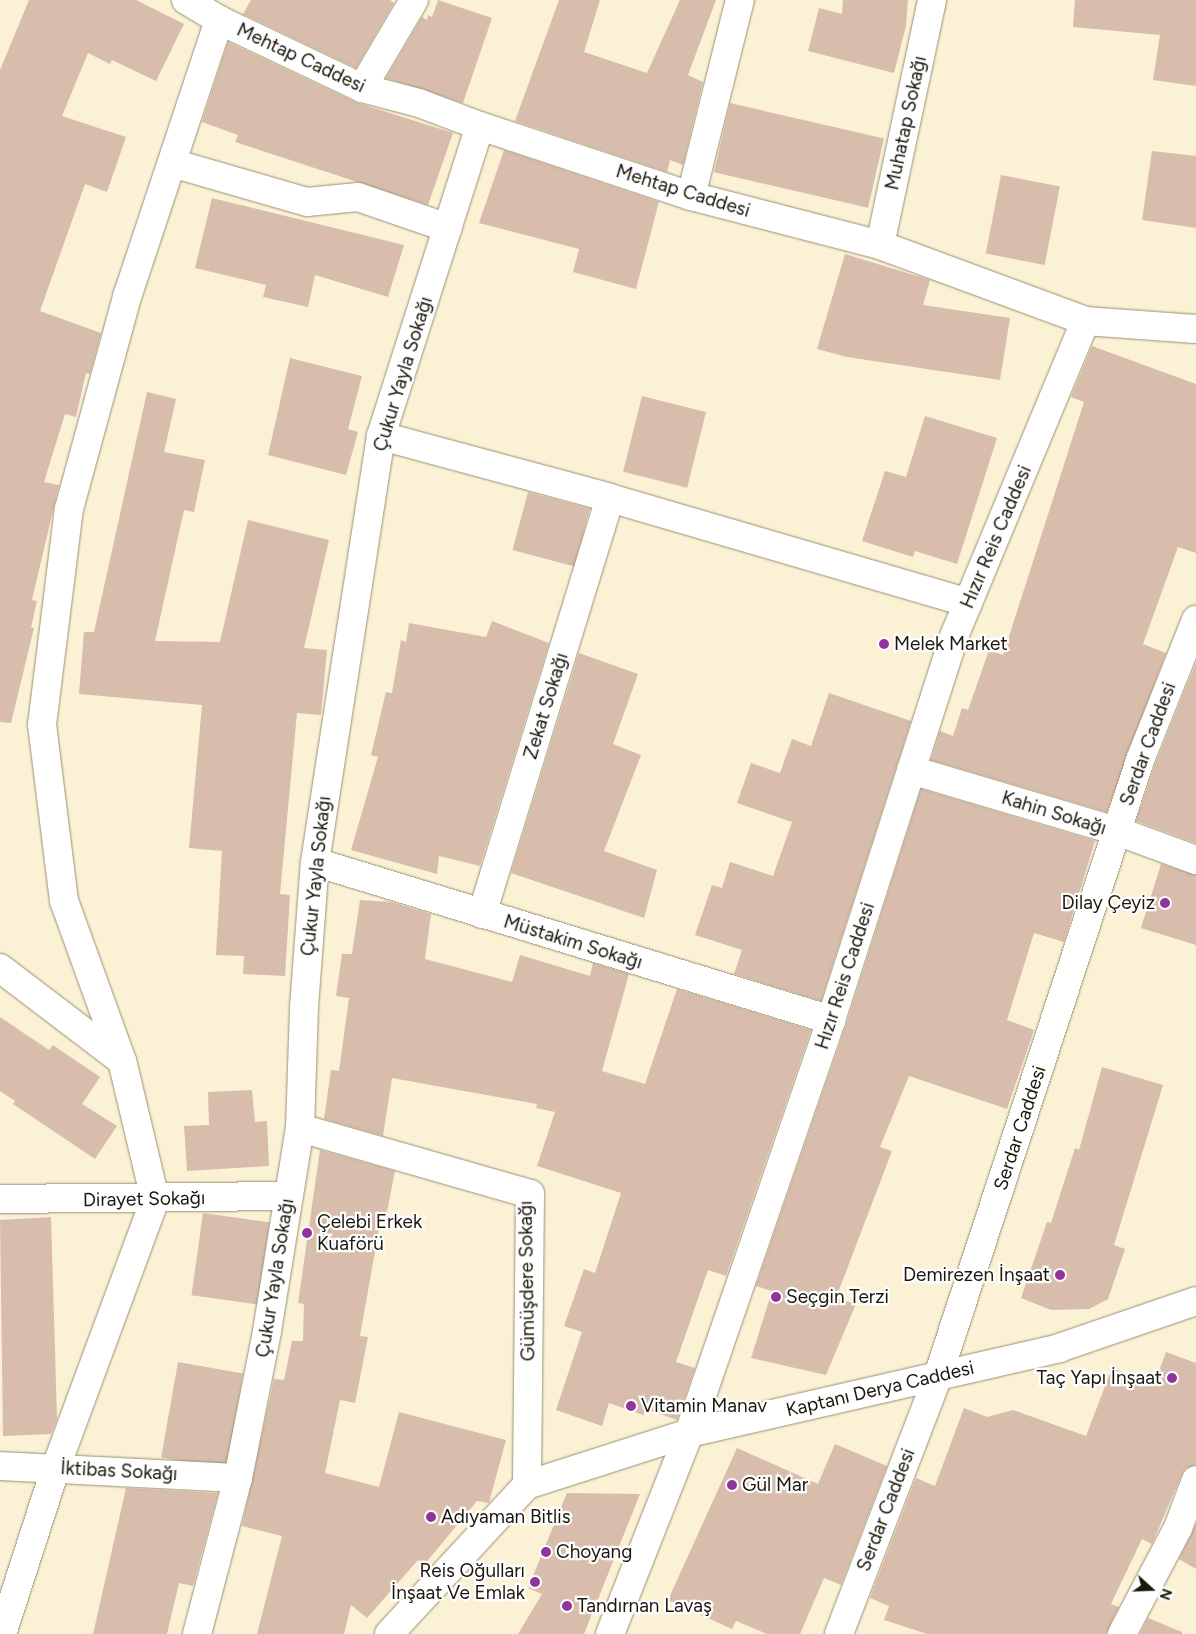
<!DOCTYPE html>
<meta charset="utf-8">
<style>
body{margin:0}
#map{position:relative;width:1196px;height:1634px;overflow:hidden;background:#fbf1d4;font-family:Figtree,sans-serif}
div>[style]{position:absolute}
.building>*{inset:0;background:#d8bdac;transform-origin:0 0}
.roads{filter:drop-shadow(0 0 1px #998f74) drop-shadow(0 0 1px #998f74)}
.minor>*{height:28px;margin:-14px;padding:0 14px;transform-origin:14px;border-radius:14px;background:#fff}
.dots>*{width:14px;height:14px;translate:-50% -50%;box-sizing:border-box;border:2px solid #fefefe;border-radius:50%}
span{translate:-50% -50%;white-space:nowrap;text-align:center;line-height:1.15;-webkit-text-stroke:4.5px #fefefe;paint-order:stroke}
.street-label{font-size:19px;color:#1a170d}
.poi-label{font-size:19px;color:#1a170d}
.left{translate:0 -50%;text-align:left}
.right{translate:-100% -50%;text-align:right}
.north{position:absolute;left:1126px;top:1564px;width:50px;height:50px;-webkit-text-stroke:4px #fefefe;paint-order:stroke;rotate:110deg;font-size:14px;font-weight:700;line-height:20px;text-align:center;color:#1a170d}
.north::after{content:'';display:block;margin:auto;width:18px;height:22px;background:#1a170d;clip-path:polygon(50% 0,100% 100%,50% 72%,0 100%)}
</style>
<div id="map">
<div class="building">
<i style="clip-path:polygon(29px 0,136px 0,184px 24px,156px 81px,112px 60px,110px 64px,88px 53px,62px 116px,126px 137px,107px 192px,85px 184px,40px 311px,101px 333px,90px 374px,86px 373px,76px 417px,65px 414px,44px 482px,59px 485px,32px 600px,37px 601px,31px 628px,34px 628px,11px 723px,0 722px,0 70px)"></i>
<i style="clip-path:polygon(251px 0,390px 0,394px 3px,356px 68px,243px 14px)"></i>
<i style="clip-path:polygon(438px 0,492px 18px,463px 103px,386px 78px,422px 17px,427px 20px,428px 15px,432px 17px)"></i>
<i style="clip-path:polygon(559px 0,600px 0,584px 52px,647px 73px,680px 0,716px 0,688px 75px,703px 82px,683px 165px,670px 160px,667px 172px,515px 121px)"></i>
<i style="clip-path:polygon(843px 0,908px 0,906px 26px,894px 73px,808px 51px,819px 8px,842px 14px)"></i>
<i style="clip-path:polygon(1075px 0,1196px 0,1196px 86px,1153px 80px,1160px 35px,1073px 27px)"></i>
<i style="clip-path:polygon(228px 42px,355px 102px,453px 133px,428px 205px,235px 142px,238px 135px,202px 122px)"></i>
<i style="left:730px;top:103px;width:158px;height:71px;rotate:13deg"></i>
<i style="clip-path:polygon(504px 150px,659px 202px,636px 289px,573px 272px,579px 249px,479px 223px)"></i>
<i style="clip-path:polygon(1152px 151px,1196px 156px,1196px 228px,1142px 220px)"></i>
<i style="left:1001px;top:175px;width:60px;height:80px;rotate:11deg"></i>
<i style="clip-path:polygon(212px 198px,404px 245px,388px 297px,315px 275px,308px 307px,263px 297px,266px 285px,195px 268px)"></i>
<i style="clip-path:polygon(845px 254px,930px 280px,923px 305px,1010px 318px,1000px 380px,847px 357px,817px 349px)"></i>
<i style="clip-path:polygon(1092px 346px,1196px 384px,1196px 553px,1178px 547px,1143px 644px,1166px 653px,1107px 812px,931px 760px,940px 731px,953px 736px,962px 708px,968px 710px,989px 650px,1003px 655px,1084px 402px,1071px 397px)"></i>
<i style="clip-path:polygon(290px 358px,362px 376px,348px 429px,358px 432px,346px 475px,268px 455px)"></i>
<i style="clip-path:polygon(147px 392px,176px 399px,164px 452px,205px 460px,194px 512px,184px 510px,155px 641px,220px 642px,248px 520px,329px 540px,304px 648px,327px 650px,321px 715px,297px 713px,280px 894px,290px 895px,285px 976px,243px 974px,244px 956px,216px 955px,222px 851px,189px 848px,202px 705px,79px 694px,84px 632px,94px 632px)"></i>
<i style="left:642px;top:396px;width:66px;height:78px;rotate:14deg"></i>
<i style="clip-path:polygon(925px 416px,997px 438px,957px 564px,915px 551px,913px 557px,862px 541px,885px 471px,906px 477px)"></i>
<i style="left:528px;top:492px;width:64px;height:60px;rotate:15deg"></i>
<i style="clip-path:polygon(492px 621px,549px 643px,480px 866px,439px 856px,437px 874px,351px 850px,378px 757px,371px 755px,386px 692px,392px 693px,401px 640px,406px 642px,409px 623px,486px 637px)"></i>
<i style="clip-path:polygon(579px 653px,638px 674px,613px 744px,641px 755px,604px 851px,657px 870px,644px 918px,511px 873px)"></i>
<i style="clip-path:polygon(1196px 663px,1196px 843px,1136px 821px,1155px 765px)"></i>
<i style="clip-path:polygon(829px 693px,911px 721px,821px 1001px,734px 974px,742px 950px,695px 935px,712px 885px,722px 888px,730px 862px,773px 876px,792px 822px,737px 803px,751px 763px,780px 773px,792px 739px,811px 746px)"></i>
<i style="clip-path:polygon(921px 789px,1095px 841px,1064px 942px,1034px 933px,1007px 1020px,1034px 1030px,1007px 1109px,909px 1076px,880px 1147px,892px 1151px,836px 1298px,856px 1304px,826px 1375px,751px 1358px,772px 1291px,756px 1286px,846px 1025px)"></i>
<i style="clip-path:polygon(1161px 864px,1196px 875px,1196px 945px,1141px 928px)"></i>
<i style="clip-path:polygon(360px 900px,391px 902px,431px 914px,425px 959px,512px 982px,520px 955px,590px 976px,593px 963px,629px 974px,602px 1071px,645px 1084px,677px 989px,811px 1030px,726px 1276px,708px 1270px,676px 1362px,695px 1368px,677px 1420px,646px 1409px,643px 1415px,609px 1403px,602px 1426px,556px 1410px,582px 1332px,564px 1326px,584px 1269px,595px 1273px,621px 1193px,537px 1166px,555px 1112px,536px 1108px,537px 1104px,392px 1078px,383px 1136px,324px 1119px,331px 1070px,339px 1071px,349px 998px,336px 996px,342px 954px,352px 954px)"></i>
<i style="clip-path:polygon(0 1017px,49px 1050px,53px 1045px,100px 1077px,82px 1104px,117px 1126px,95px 1159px,13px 1104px,15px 1101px,0 1091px)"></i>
<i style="clip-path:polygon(1102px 1067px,1163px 1085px,1114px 1245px,1125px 1249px,1108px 1299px,1089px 1309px,1051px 1310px,1021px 1298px,1047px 1222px,1051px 1223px,1075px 1148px,1079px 1150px)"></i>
<i style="clip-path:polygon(252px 1090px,255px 1122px,267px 1121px,269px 1166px,187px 1171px,184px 1126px,209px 1125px,208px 1092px)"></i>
<i style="clip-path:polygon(320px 1150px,395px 1171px,387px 1212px,382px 1212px,360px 1336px,368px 1337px,355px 1403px,340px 1400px,325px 1473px,379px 1487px,399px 1412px,506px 1440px,489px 1503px,477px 1501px,424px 1565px,418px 1560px,367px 1618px,351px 1605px,344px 1634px,257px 1634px,282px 1536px,242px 1526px,274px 1379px,284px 1380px,292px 1341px,303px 1341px,304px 1304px,298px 1303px)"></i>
<i style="left:203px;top:1213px;width:67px;height:83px;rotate:8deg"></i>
<i style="clip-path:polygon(51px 1217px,57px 1419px,51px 1434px,3px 1436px,0 1220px)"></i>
<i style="clip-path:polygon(1166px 1352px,1196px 1363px,1196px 1465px,1186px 1468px,1182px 1474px,1152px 1544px,1142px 1539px,1111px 1604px,1119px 1607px,1106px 1634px,927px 1634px,884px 1620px,889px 1606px,870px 1598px,916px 1478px,935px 1486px,964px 1408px,987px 1417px,1013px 1410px,1086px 1436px,1112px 1368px,1154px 1384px)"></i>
<i style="left:178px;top:1362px;width:66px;height:97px;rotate:10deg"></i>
<i style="clip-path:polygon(835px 1444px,887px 1466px,841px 1585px,824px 1578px,800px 1634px,767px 1634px,736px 1621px,732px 1629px,668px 1600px,737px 1448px,818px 1484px)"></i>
<i style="clip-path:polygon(126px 1488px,218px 1493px,193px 1586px,179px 1583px,167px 1634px,93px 1634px)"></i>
<i style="clip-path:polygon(567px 1493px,640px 1494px,584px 1634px,518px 1634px,542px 1594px,528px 1588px)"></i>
<i style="clip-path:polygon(1196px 1524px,1196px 1569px,1179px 1559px)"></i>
<i style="clip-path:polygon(1148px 1618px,1182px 1632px,1182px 1634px,1140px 1634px)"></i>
</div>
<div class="roads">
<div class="minor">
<i style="left:186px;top:0;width:39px;rotate:31deg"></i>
<i style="left:219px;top:20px;width:158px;rotate:25.4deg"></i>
<i style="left:362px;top:88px;width:59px;rotate:14.7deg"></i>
<i style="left:419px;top:103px;width:65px;rotate:20.7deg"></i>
<i style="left:480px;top:126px;width:222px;rotate:18.4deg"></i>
<i style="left:691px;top:196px;width:195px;rotate:14.5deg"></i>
<i style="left:880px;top:245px;width:219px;rotate:20.3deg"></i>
<i style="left:1085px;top:321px;width:111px;rotate:4.1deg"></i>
<i style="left:362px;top:88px;width:102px;rotate:-59.4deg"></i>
<i style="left:172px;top:163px;width:141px;rotate:16.1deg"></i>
<i style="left:307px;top:202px;width:51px;rotate:-5.6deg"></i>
<i style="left:358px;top:197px;width:95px;rotate:19deg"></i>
<i style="left:691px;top:196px;width:202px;rotate:-76deg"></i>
<i style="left:880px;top:245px;width:250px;rotate:-78deg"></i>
<i style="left:381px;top:436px;width:237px;rotate:15.1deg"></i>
<i style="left:610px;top:498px;width:373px;rotate:16.3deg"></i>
<i style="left:911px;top:770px;width:215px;rotate:16.5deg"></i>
<i style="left:1117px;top:831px;width:84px;rotate:20.2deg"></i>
<i style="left:315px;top:862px;width:540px;rotate:17.02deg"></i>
<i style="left:482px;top:914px;width:435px;rotate:-72.9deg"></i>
<i style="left:0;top:968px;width:153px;rotate:37.3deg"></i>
<i style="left:300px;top:1128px;width:239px;rotate:16deg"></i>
<i style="left:530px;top:1194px;width:291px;rotate:90.6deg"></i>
<i style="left:0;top:1199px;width:288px;rotate:-0.6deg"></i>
<i style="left:0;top:1466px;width:238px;rotate:2.9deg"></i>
<i style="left:2px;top:1634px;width:176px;rotate:-72.1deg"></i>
<i style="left:56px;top:1467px;width:286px;rotate:-69.7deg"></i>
<i style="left:155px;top:1199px;width:142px;rotate:-103.4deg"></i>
<i style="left:122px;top:1061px;width:170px;rotate:-109.9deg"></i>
<i style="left:64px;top:901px;width:177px;rotate:-97.1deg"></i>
<i style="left:42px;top:725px;width:218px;rotate:-82.9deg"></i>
<i style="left:69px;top:509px;width:223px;rotate:-74.7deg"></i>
<i style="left:128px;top:294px;width:289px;rotate:-71.6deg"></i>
<i style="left:197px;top:1634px;width:161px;rotate:-75.3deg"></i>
<i style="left:238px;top:1478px;width:150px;rotate:-78.8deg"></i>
<i style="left:267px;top:1331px;width:206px;rotate:-80.8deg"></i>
<i style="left:300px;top:1128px;width:121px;rotate:-88.1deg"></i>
<i style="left:304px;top:1007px;width:145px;rotate:-85.7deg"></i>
<i style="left:315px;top:862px;width:431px;rotate:-81.2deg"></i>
<i style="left:381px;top:436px;width:325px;rotate:-72.3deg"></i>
<i style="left:389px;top:1634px;width:203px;rotate:-47.2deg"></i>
<i style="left:527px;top:1485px;width:170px;rotate:-17.8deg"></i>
<i style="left:689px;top:1433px;width:380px;rotate:-12.9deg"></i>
<i style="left:1059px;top:1348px;width:145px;rotate:-18.9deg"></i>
<i style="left:610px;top:1634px;width:216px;rotate:-68.5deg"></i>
<i style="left:689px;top:1433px;width:437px;rotate:-71deg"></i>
<i style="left:831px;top:1020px;width:405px;rotate:-72.2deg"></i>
<i style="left:955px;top:634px;width:339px;rotate:-67.4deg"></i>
<i style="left:839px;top:1634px;width:276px;rotate:-69deg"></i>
<i style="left:938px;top:1376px;width:648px;rotate:-71.84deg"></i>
<i style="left:1140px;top:760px;width:151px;rotate:-68.2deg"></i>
<i style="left:1122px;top:1634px;width:120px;rotate:-62.2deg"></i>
<i style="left:1178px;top:1528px;width:51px;rotate:-69.4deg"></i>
</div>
</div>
<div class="dots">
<i style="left:884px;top:644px;background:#92339c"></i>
<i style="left:1165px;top:903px;background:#92339c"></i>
<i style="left:307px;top:1233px;background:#92339c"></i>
<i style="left:1060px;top:1275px;background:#92339c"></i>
<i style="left:776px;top:1297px;background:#92339c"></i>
<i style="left:1172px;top:1378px;background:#92339c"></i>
<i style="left:631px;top:1406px;background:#92339c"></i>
<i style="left:732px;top:1485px;background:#92339c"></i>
<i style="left:431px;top:1517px;background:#92339c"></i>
<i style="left:546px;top:1552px;background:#92339c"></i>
<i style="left:535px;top:1582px;background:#92339c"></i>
<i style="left:567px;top:1606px;background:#92339c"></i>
</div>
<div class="street-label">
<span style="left:301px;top:58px;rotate:25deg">Mehtap Caddesi</span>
<span style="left:906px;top:123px;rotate:-78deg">Muhatap Sokağı</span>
<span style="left:683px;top:191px;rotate:17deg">Mehtap Caddesi</span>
<span style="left:403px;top:374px;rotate:-73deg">Çukur Yayla Sokağı</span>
<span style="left:996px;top:537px;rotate:-67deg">Hızır Reis Caddesi</span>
<span style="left:546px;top:706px;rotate:-73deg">Zekat Sokağı</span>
<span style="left:1148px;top:744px;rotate:-70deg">Serdar Caddesi</span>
<span style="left:1054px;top:813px;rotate:17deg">Kahin Sokağı</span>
<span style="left:316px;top:876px;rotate:-84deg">Çukur Yayla Sokağı</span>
<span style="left:573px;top:942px;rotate:17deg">Müstakim Sokağı</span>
<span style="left:845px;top:976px;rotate:-72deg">Hızır Reis Caddesi</span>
<span style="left:1020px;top:1128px;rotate:-72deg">Serdar Caddesi</span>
<span style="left:144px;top:1199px;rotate:-1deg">Dirayet Sokağı</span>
<span style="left:275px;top:1278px;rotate:-81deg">Çukur Yayla Sokağı</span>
<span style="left:527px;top:1281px;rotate:-91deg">Gümüşdere Sokağı</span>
<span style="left:880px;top:1389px;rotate:-13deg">Kaptanı Derya Caddesi</span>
<span style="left:119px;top:1471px;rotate:3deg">İktibas Sokağı</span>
<span style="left:886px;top:1510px;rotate:-69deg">Serdar Caddesi</span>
</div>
<div class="poi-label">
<span class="left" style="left:894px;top:644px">Melek Market</span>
<span class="right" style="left:1155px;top:903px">Dilay Çeyiz</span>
<span class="left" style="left:317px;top:1233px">Çelebi Erkek<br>Kuaförü</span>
<span class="right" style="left:1050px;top:1275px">Demirezen İnşaat</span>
<span class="left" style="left:786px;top:1297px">Seçgin Terzi</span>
<span class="right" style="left:1162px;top:1378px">Taç Yapı İnşaat</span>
<span class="left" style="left:641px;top:1406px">Vitamin Manav</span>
<span class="left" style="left:742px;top:1485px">Gül Mar</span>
<span class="left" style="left:441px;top:1517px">Adıyaman Bitlis</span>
<span class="left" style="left:556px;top:1552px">Choyang</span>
<span class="right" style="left:525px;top:1582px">Reis Oğulları<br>İnşaat Ve Emlak</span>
<span class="left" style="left:577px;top:1606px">Tandırnan Lavaş</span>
</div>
<div class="north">N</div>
</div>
